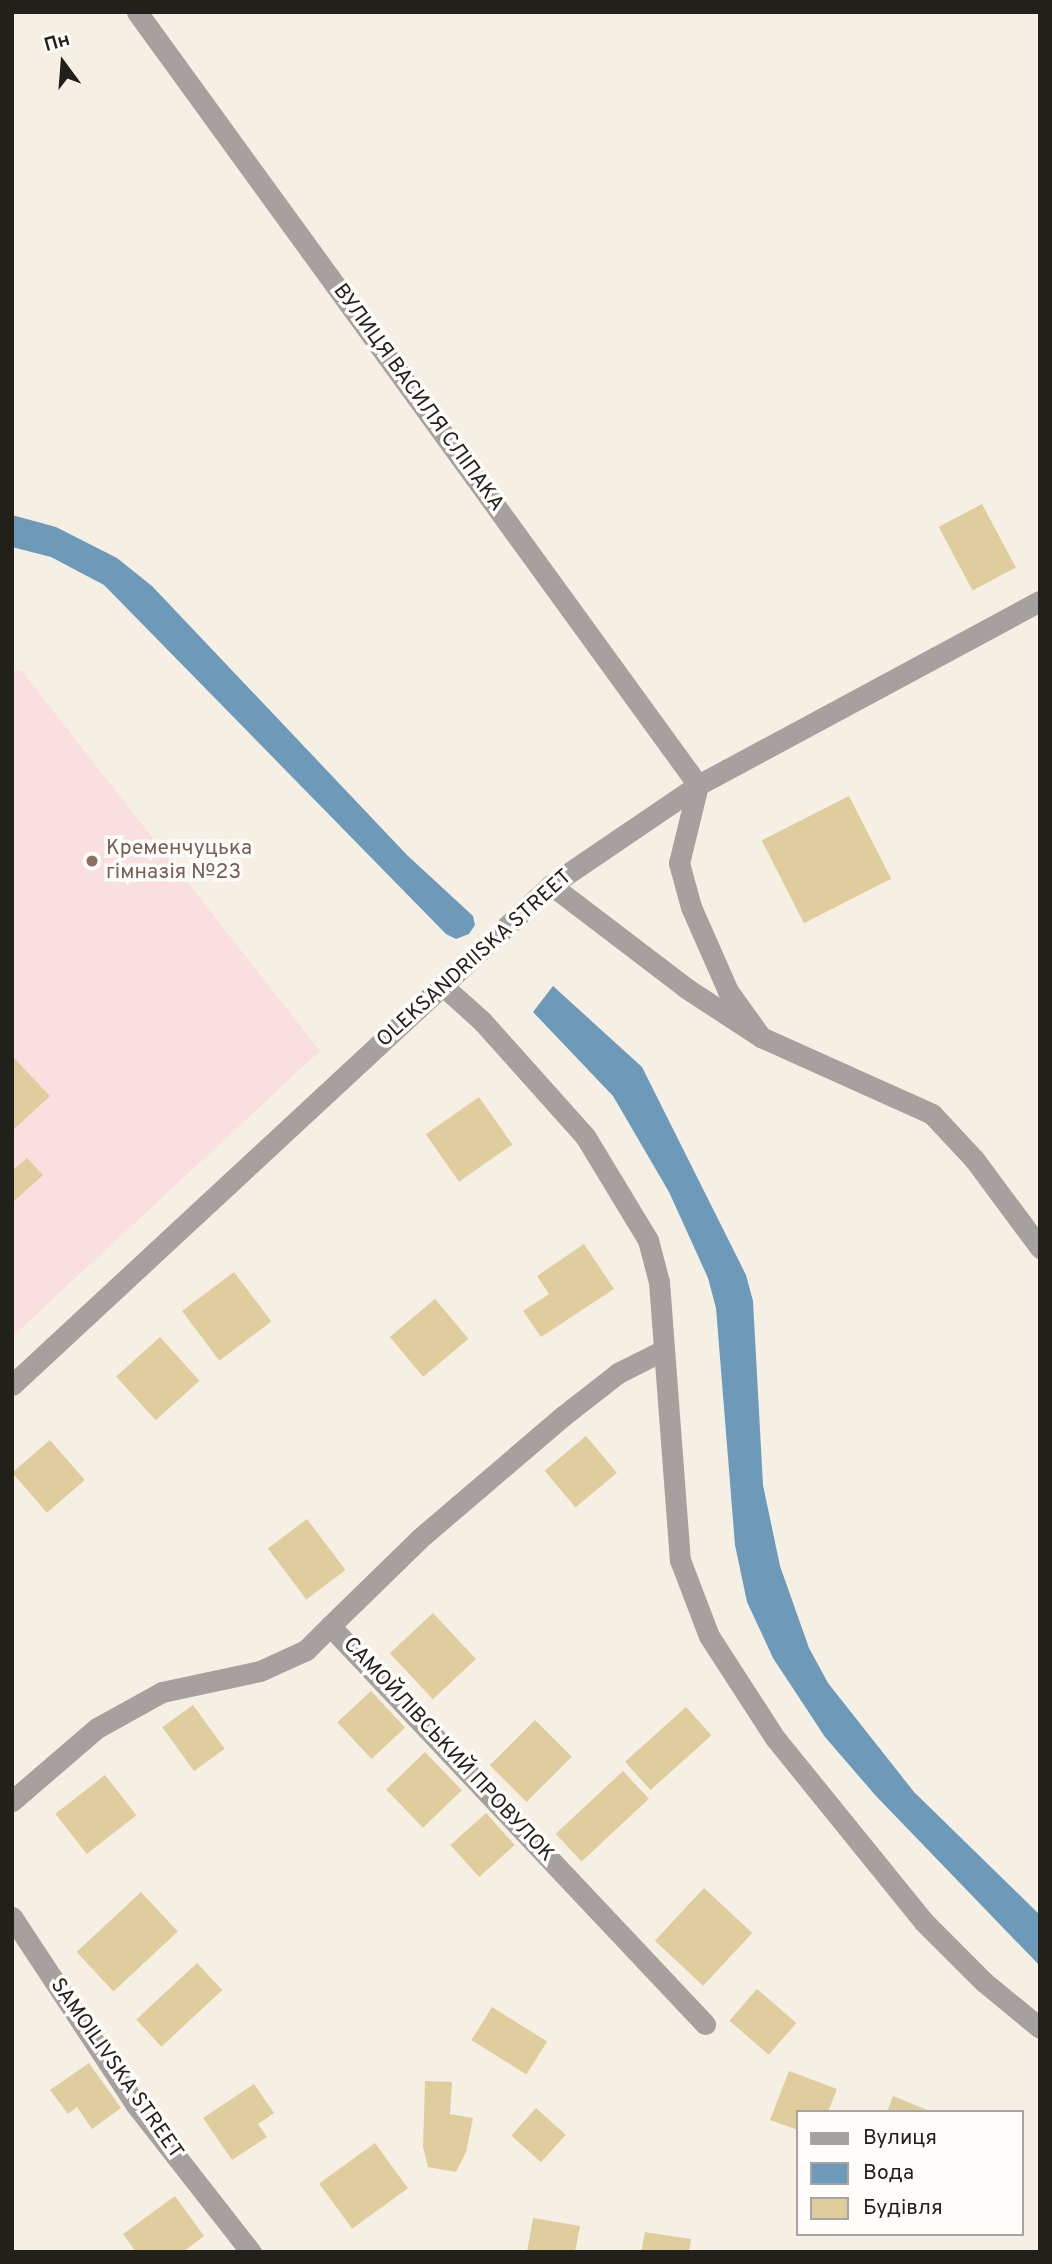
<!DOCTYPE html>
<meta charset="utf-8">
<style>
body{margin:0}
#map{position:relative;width:1052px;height:2264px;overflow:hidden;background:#f5f0e3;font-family:Overpass,sans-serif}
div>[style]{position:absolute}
.education>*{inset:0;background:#fadfe1}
.water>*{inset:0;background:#6e9ab9}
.building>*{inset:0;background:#e0cd9d;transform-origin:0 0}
.minor>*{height:21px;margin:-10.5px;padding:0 10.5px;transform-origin:10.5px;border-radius:10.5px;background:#a6a09e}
.dots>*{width:19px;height:19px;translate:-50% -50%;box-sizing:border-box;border:4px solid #fefdfb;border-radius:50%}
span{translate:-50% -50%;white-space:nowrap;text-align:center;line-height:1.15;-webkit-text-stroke:7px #fefdfb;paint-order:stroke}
.street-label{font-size:21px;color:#22201b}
.education-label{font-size:21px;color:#785e54}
.left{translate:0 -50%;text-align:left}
.frame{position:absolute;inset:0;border:14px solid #22201b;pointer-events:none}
.legend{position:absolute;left:796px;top:2110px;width:228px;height:126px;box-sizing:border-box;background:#fefdfb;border:2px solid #a6a5a1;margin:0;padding:9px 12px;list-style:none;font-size:21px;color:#22201b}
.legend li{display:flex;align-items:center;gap:14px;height:35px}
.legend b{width:35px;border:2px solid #a6a5a1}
.north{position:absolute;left:28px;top:28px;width:70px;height:70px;-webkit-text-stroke:5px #fefdfb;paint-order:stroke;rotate:344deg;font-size:19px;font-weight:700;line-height:28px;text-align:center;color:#22201b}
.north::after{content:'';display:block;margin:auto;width:24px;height:32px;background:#22201b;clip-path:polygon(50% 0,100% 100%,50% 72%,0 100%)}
</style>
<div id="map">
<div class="education">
<i style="clip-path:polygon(21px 670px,320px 1051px,12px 1337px,12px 671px)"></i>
</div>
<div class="water">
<i style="clip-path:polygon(12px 515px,56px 527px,117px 558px,152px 586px,407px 855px,473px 916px,475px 925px,469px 934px,456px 939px,446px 934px,104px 585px,51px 557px,12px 547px)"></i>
<i style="clip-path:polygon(553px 986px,642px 1067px,746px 1275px,753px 1301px,763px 1485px,780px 1566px,809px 1648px,828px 1683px,914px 1792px,1040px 1915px,1040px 1966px,876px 1796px,825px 1737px,773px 1658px,747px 1602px,735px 1545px,716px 1308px,708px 1278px,669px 1192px,613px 1096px,533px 1012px)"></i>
</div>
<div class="building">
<i style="left:982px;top:504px;width:72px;height:49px;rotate:62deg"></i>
<i style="left:849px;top:796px;width:93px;height:98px;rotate:63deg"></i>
<i style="clip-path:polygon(12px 1056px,50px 1096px,12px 1131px)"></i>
<i style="left:479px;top:1097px;width:58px;height:65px;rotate:55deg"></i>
<i style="clip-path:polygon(27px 1158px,43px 1175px,12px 1203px,12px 1171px)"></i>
<i style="clip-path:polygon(584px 1244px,614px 1289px,541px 1337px,523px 1311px,549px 1294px,537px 1276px)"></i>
<i style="left:234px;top:1272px;width:62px;height:65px;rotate:53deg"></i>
<i style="left:435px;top:1299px;width:52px;height:59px;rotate:50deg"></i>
<i style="left:160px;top:1337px;width:59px;height:59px;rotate:48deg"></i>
<i style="left:586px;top:1436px;width:48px;height:54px;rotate:50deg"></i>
<i style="left:50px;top:1440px;width:53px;height:50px;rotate:49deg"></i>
<i style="left:307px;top:1519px;width:64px;height:49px;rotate:53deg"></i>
<i style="left:433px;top:1613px;width:63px;height:59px;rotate:47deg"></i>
<i style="left:371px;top:1691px;width:50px;height:46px;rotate:47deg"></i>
<i style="left:193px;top:1705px;width:54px;height:38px;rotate:54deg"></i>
<i style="left:686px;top:1707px;width:38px;height:82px;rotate:48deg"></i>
<i style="left:535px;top:1720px;width:52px;height:64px;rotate:45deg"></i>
<i style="left:425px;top:1752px;width:53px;height:54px;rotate:46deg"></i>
<i style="left:623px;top:1771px;width:38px;height:92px;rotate:47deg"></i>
<i style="left:105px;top:1775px;width:51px;height:63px;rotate:52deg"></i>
<i style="left:486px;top:1813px;width:43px;height:48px;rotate:48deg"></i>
<i style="left:704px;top:1888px;width:66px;height:72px;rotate:43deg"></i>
<i style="left:141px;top:1892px;width:54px;height:88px;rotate:47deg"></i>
<i style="left:197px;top:1963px;width:37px;height:83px;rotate:47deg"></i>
<i style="left:757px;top:1989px;width:52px;height:42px;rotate:41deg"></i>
<i style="left:492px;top:2007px;width:65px;height:39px;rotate:32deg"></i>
<i style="clip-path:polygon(89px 2063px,121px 2108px,92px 2129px,77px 2107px,68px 2114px,50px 2090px)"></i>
<i style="clip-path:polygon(789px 2071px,837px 2089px,828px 2112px,798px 2112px,798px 2130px,770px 2120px)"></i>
<i style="clip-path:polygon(425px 2081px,452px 2082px,450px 2114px,473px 2118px,466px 2152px,456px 2172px,428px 2167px,423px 2147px)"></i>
<i style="clip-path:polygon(254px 2084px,274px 2113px,258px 2124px,267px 2137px,232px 2160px,203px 2118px)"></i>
<i style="clip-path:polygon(893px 2096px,932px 2112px,887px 2112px)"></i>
<i style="left:536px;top:2108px;width:40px;height:37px;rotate:42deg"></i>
<i style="left:375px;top:2143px;width:56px;height:69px;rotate:54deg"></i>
<i style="clip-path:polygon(175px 2196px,204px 2236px,183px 2252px,136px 2252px,123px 2234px)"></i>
<i style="clip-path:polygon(533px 2218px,580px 2226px,575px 2252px,527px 2252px)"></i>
<i style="clip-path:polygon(645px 2232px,691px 2239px,689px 2252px,641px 2252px)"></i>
</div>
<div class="minor">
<i style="left:137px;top:12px;width:955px;rotate:54.03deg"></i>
<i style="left:698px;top:785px;width:80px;rotate:103.7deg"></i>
<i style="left:679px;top:863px;width:46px;rotate:74.7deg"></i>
<i style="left:691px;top:907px;width:92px;rotate:66.2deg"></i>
<i style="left:728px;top:991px;width:57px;rotate:54.3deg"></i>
<i style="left:551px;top:885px;width:170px;rotate:37.3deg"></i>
<i style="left:686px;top:988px;width:90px;rotate:33.2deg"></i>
<i style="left:761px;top:1037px;width:188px;rotate:24.2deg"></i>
<i style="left:932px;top:1114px;width:62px;rotate:47deg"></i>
<i style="left:974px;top:1159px;width:111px;rotate:53.4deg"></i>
<i style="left:442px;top:985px;width:54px;rotate:42deg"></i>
<i style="left:482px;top:1021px;width:154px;rotate:48.2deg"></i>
<i style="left:585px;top:1136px;width:122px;rotate:58.8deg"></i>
<i style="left:648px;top:1240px;width:43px;rotate:75.3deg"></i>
<i style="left:659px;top:1282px;width:279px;rotate:85.7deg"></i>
<i style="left:680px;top:1560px;width:81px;rotate:69.1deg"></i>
<i style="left:709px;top:1636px;width:121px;rotate:57.1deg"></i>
<i style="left:775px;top:1738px;width:237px;rotate:51deg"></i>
<i style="left:924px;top:1922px;width:85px;rotate:45deg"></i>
<i style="left:984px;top:1982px;width:72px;rotate:39.4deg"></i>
<i style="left:12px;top:1385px;width:735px;rotate:-42.85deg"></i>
<i style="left:551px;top:885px;width:178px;rotate:-34.2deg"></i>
<i style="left:698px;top:785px;width:388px;rotate:-28.3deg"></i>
<i style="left:330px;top:1626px;width:124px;rotate:-44.3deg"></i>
<i style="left:419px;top:1539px;width:189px;rotate:-40.5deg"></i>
<i style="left:563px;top:1416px;width:70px;rotate:-38deg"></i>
<i style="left:618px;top:1373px;width:51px;rotate:-26.6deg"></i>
<i style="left:12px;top:1801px;width:112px;rotate:-40.7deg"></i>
<i style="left:97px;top:1728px;width:74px;rotate:-29deg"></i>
<i style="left:162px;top:1692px;width:100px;rotate:-12.1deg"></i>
<i style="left:260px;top:1671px;width:51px;rotate:-24.5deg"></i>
<i style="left:306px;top:1650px;width:34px;rotate:-45deg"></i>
<i style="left:330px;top:1626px;width:547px;rotate:46.7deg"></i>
<i style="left:12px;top:1917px;width:225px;rotate:56.6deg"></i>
<i style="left:136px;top:2105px;width:187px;rotate:52deg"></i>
</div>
<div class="dots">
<i style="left:92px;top:861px;background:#8d6e63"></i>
</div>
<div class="street-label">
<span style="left:418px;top:398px;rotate:54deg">ВУЛИЦЯ ВАСИЛЯ СЛІПАКА</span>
<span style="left:475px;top:959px;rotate:-42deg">OLEKSANDRIISKA STREET</span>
<span style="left:448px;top:1750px;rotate:47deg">САМОЙЛІВСЬКИЙ ПРОВУЛОК</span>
<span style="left:116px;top:2069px;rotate:55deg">SAMOILIVSKA STREET</span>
</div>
<div class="education-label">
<span class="left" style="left:106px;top:861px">Кременчуцька<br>гімназія №23</span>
</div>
<div class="frame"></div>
<ul class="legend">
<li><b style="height:9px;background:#a6a09e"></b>Вулиця</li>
<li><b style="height:19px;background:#6e9ab9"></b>Вода</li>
<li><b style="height:19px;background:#e0cd9d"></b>Будівля</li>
</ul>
<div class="north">Пн</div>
</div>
